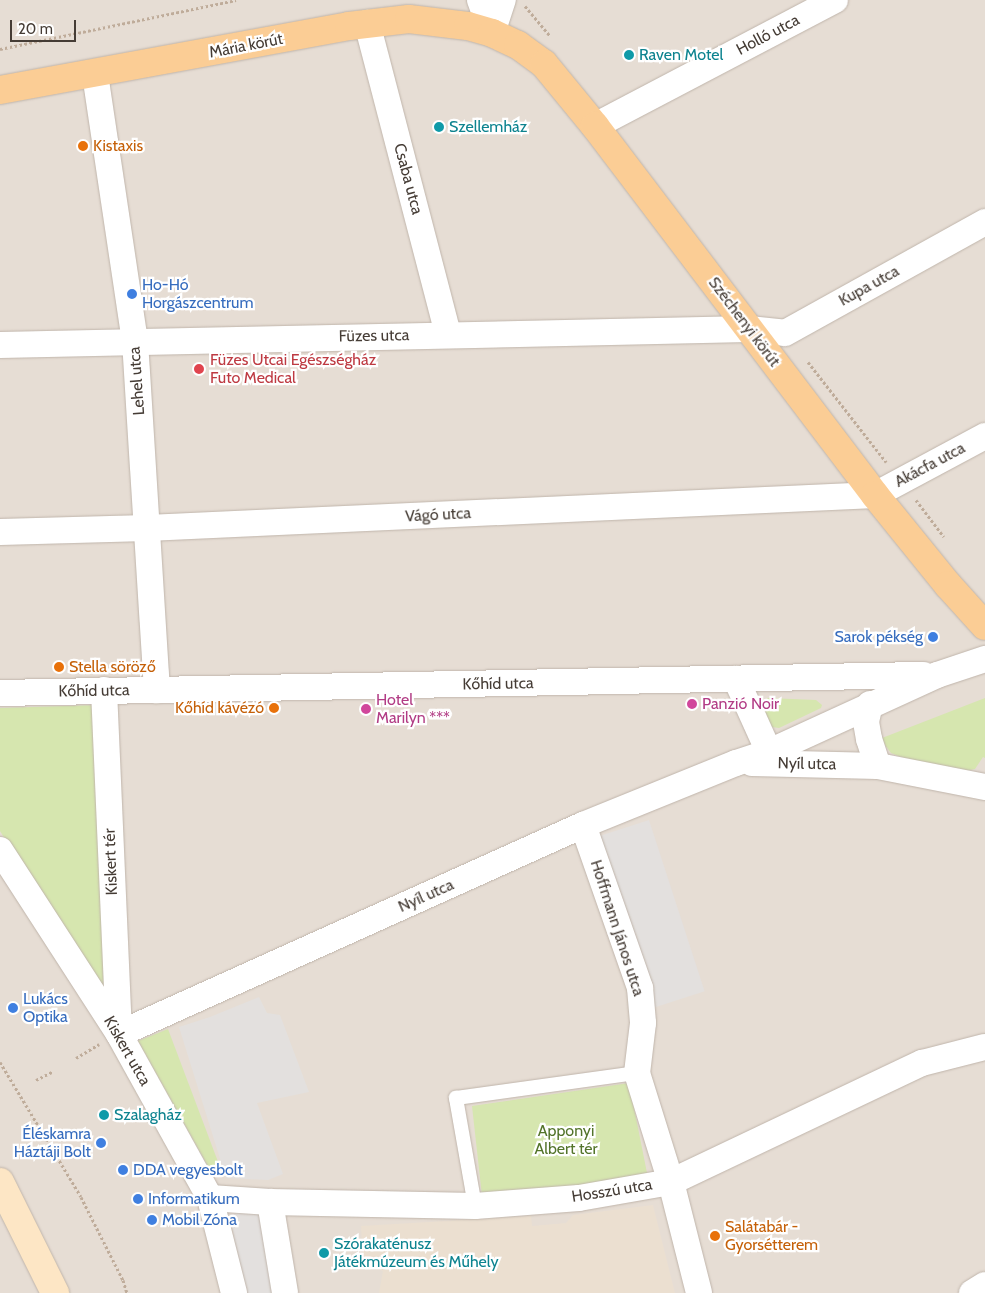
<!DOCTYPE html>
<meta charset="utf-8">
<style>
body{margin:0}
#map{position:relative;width:985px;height:1293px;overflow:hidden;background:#f2ece5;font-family:Cabin,sans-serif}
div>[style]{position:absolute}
.residential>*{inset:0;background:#e6ddd4;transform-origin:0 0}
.education>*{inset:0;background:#ebdfd0}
.green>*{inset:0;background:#d6e6af}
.parking>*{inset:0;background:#e3e0de;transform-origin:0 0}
.path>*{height:3px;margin-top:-1.5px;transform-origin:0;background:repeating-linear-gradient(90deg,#bfac9a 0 2.5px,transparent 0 5px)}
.roads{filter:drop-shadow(0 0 1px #c0b5ab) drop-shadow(0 0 1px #c0b5ab)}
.lane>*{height:14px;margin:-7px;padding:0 7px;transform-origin:7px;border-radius:7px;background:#fff}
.street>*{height:26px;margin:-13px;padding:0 13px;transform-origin:13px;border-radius:13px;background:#fff}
.secondary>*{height:28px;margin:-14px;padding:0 14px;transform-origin:14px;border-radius:14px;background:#fde6c5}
.primary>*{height:28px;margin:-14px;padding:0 14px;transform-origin:14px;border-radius:14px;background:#fbcd95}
.dots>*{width:14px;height:14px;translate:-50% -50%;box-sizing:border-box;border:2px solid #fff;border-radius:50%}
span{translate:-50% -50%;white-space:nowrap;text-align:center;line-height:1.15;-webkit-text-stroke:4.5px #fff;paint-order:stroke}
.street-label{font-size:16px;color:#453c35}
.culture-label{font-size:16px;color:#0d838f}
.left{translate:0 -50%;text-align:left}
.food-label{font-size:16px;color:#c56008}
.right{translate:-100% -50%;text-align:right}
.shop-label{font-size:16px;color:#366cbe}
.health-label{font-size:16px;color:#be3a42}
.hotel-label{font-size:16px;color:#b23c85}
.park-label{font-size:16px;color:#53742a}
.scale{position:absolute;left:10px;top:20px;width:66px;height:22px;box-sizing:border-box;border:2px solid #453c35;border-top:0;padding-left:6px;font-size:15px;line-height:18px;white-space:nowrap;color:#453c35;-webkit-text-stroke:4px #fff;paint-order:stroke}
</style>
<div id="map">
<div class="residential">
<i style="left:0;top:0;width:985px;height:1293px"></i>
</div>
<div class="education">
<i style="clip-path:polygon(653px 1205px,675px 1293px,379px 1293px,383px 1271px,363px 1262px,361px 1226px,531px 1216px,532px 1226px,566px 1223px,573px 1215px)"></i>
</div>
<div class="green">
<i style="clip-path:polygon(768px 698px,816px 700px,822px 705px,821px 708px,779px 728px,772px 727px,762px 712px,763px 702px)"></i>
<i style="clip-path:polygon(985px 698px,985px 758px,983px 757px,975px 769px,960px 772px,913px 762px,891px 753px,885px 745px,882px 738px)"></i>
<i style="clip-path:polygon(97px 705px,107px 1001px,0 831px,0 708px)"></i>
<i style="clip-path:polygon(168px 1029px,223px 1175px,209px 1168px,138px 1041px)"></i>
<i style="clip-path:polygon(629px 1083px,647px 1173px,572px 1188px,482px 1196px,472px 1106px)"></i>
</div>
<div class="parking">
<i style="left:649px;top:820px;width:180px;height:56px;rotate:72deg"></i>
<i style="clip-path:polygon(259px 997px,267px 1013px,280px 1015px,309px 1092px,257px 1103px,283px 1174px,268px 1180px,226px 1178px,179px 1027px,210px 1017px)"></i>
<i style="left:258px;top:1209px;width:86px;height:29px;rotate:79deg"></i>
</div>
<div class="path">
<i style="left:525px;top:6px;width:39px;rotate:50deg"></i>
<i style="left:0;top:49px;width:241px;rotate:-11.7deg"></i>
<i style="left:808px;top:362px;width:127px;rotate:52deg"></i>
<i style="left:916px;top:500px;width:46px;rotate:52.9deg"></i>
<i style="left:76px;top:1058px;width:27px;rotate:-31deg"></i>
<i style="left:0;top:1062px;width:157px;rotate:59deg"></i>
<i style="left:81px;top:1197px;width:93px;rotate:63.2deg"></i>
<i style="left:123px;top:1280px;width:14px;rotate:73deg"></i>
<i style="left:36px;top:1080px;width:18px;rotate:-27deg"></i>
</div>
<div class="roads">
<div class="lane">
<i style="left:475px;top:1206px;width:110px;rotate:-100deg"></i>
<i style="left:456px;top:1098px;width:183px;rotate:-7.9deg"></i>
</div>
<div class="street">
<i style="left:480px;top:0;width:35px;rotate:70deg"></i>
<i style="left:367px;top:23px;width:321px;rotate:75.4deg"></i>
<i style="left:492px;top:33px;width:35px;rotate:-72deg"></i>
<i style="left:95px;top:74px;width:270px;rotate:81.5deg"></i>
<i style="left:135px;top:341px;width:350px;rotate:86.4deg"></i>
<i style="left:595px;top:126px;width:271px;rotate:-27.7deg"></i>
<i style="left:0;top:345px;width:749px;rotate:-1.22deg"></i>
<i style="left:749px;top:329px;width:36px;rotate:6deg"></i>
<i style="left:785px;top:333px;width:229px;rotate:-29deg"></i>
<i style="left:0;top:532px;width:147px;rotate:-1.6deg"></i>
<i style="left:147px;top:528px;width:729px;rotate:-2.6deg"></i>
<i style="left:875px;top:495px;width:125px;rotate:-28.2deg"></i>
<i style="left:736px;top:679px;width:80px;rotate:65.7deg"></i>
<i style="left:104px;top:690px;width:343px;rotate:87.5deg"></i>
<i style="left:0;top:693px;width:924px;rotate:-1.12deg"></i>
<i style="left:870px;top:704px;width:18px;rotate:103deg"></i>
<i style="left:866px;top:722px;width:17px;rotate:80deg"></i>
<i style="left:869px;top:739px;width:28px;rotate:72deg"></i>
<i style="left:752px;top:763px;width:126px;rotate:1.4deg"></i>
<i style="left:878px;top:766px;width:109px;rotate:11.1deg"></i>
<i style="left:583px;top:825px;width:173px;rotate:70.7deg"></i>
<i style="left:640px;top:988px;width:35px;rotate:85deg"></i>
<i style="left:643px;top:1023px;width:50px;rotate:96.8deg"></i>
<i style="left:637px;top:1073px;width:114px;rotate:72.7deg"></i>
<i style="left:671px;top:1182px;width:114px;rotate:75.8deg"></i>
<i style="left:0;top:850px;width:219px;rotate:57.1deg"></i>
<i style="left:119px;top:1034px;width:188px;rotate:61deg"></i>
<i style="left:210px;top:1198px;width:98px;rotate:75.8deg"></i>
<i style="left:119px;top:1034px;width:509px;rotate:-24.25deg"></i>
<i style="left:583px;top:825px;width:165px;rotate:-22.1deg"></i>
<i style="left:736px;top:763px;width:35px;rotate:-18deg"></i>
<i style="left:769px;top:752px;width:185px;rotate:-24.6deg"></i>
<i style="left:937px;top:675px;width:51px;rotate:-18.4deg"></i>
<i style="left:210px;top:1198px;width:60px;rotate:3.8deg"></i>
<i style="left:270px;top:1202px;width:205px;rotate:1.1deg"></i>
<i style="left:475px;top:1206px;width:104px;rotate:-4.4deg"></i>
<i style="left:579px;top:1198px;width:93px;rotate:-9.9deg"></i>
<i style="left:671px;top:1182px;width:278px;rotate:-25.4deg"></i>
<i style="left:922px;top:1063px;width:65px;rotate:-14.3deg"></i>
<i style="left:270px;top:1202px;width:92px;rotate:80.6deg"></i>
<i style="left:972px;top:1293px;width:15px;rotate:-32deg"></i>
</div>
<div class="secondary">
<i style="left:0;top:1182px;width:124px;rotate:63.6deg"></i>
</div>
<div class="primary">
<i style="left:0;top:90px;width:355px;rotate:-10.4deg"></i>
<i style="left:349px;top:26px;width:60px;rotate:-6.7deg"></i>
<i style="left:409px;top:19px;width:59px;rotate:6.8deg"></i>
<i style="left:468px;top:26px;width:25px;rotate:16deg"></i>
<i style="left:492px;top:33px;width:29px;rotate:25deg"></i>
<i style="left:518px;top:45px;width:32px;rotate:36deg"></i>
<i style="left:544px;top:64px;width:80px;rotate:50.6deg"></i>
<i style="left:595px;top:126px;width:463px;rotate:52.8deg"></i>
<i style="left:875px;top:495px;width:116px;rotate:51deg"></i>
<i style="left:948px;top:585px;width:55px;rotate:47.9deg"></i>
</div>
</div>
<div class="dots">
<i style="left:629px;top:55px;background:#0f9aa8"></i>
<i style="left:439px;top:127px;background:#0f9aa8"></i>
<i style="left:83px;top:146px;background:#e8710a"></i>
<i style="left:132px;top:294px;background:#3f7fe0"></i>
<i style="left:199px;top:369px;background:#e0444e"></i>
<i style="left:933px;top:637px;background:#3f7fe0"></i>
<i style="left:59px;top:667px;background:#e8710a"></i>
<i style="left:692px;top:704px;background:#d1479c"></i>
<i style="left:274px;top:708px;background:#e8710a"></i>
<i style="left:366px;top:709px;background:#d1479c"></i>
<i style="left:13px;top:1008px;background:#3f7fe0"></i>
<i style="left:104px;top:1115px;background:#0f9aa8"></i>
<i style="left:101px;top:1143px;background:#3f7fe0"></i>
<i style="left:123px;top:1170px;background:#3f7fe0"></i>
<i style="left:138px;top:1199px;background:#3f7fe0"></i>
<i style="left:152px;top:1220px;background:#3f7fe0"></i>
<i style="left:715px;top:1236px;background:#e8710a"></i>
<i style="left:324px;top:1253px;background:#0f9aa8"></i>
</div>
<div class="street-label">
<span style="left:768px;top:35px;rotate:-28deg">Holló utca</span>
<span style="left:246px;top:46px;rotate:-11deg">Mária körút</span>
<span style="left:408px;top:179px;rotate:75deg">Csaba utca</span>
<span style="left:869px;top:286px;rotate:-29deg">Kupa utca</span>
<span style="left:744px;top:322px;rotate:53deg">Széchenyi körút</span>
<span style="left:374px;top:336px;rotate:-1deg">Füzes utca</span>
<span style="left:137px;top:381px;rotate:-94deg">Lehel utca</span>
<span style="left:930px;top:465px;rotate:-28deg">Akácfa utca</span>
<span style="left:438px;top:515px;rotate:-3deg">Vágó utca</span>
<span style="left:498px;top:684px;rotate:-1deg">Kőhíd utca</span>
<span style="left:94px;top:691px;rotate:-1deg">Kőhíd utca</span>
<span style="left:807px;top:764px;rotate:1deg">Nyíl utca</span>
<span style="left:111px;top:862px;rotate:-92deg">Kiskert tér</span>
<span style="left:426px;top:896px;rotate:-24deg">Nyíl utca</span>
<span style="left:617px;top:928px;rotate:72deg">Hoffmann János utca</span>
<span style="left:127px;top:1051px;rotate:60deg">Kiskert utca</span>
<span style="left:612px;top:1191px;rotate:-9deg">Hosszú utca</span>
</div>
<div class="culture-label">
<span class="left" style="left:639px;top:55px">Raven Motel</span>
<span class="left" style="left:449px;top:127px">Szellemház</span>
<span class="left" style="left:114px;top:1115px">Szalagház</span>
<span class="left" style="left:334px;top:1253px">Szórakaténusz<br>Játékmúzeum és Műhely</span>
</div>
<div class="food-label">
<span class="left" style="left:93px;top:146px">Kistaxis</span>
<span class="left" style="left:69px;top:667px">Stella söröző</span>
<span class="right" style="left:264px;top:708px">Kőhíd kávézó</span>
<span class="left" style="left:725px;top:1236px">Salátabár -<br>Gyorsétterem</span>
</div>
<div class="shop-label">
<span class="left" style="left:142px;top:294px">Ho-Hó<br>Horgászcentrum</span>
<span class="right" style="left:923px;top:637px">Sarok pékség</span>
<span class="left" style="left:23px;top:1008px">Lukács<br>Optika</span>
<span class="right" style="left:91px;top:1143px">Éléskamra<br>Háztáji Bolt</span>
<span class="left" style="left:133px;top:1170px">DDA vegyesbolt</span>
<span class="left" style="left:148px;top:1199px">Informatikum</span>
<span class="left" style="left:162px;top:1220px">Mobil Zóna</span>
</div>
<div class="health-label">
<span class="left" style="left:210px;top:369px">Füzes Utcai Egészségház<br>Futo Medical</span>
</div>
<div class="hotel-label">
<span class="left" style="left:376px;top:709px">Hotel<br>Marilyn ***</span>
<span class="left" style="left:702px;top:704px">Panzió Noir</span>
</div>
<div class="park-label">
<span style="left:566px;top:1140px">Apponyi<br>Albert tér</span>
</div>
<div class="scale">20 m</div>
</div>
